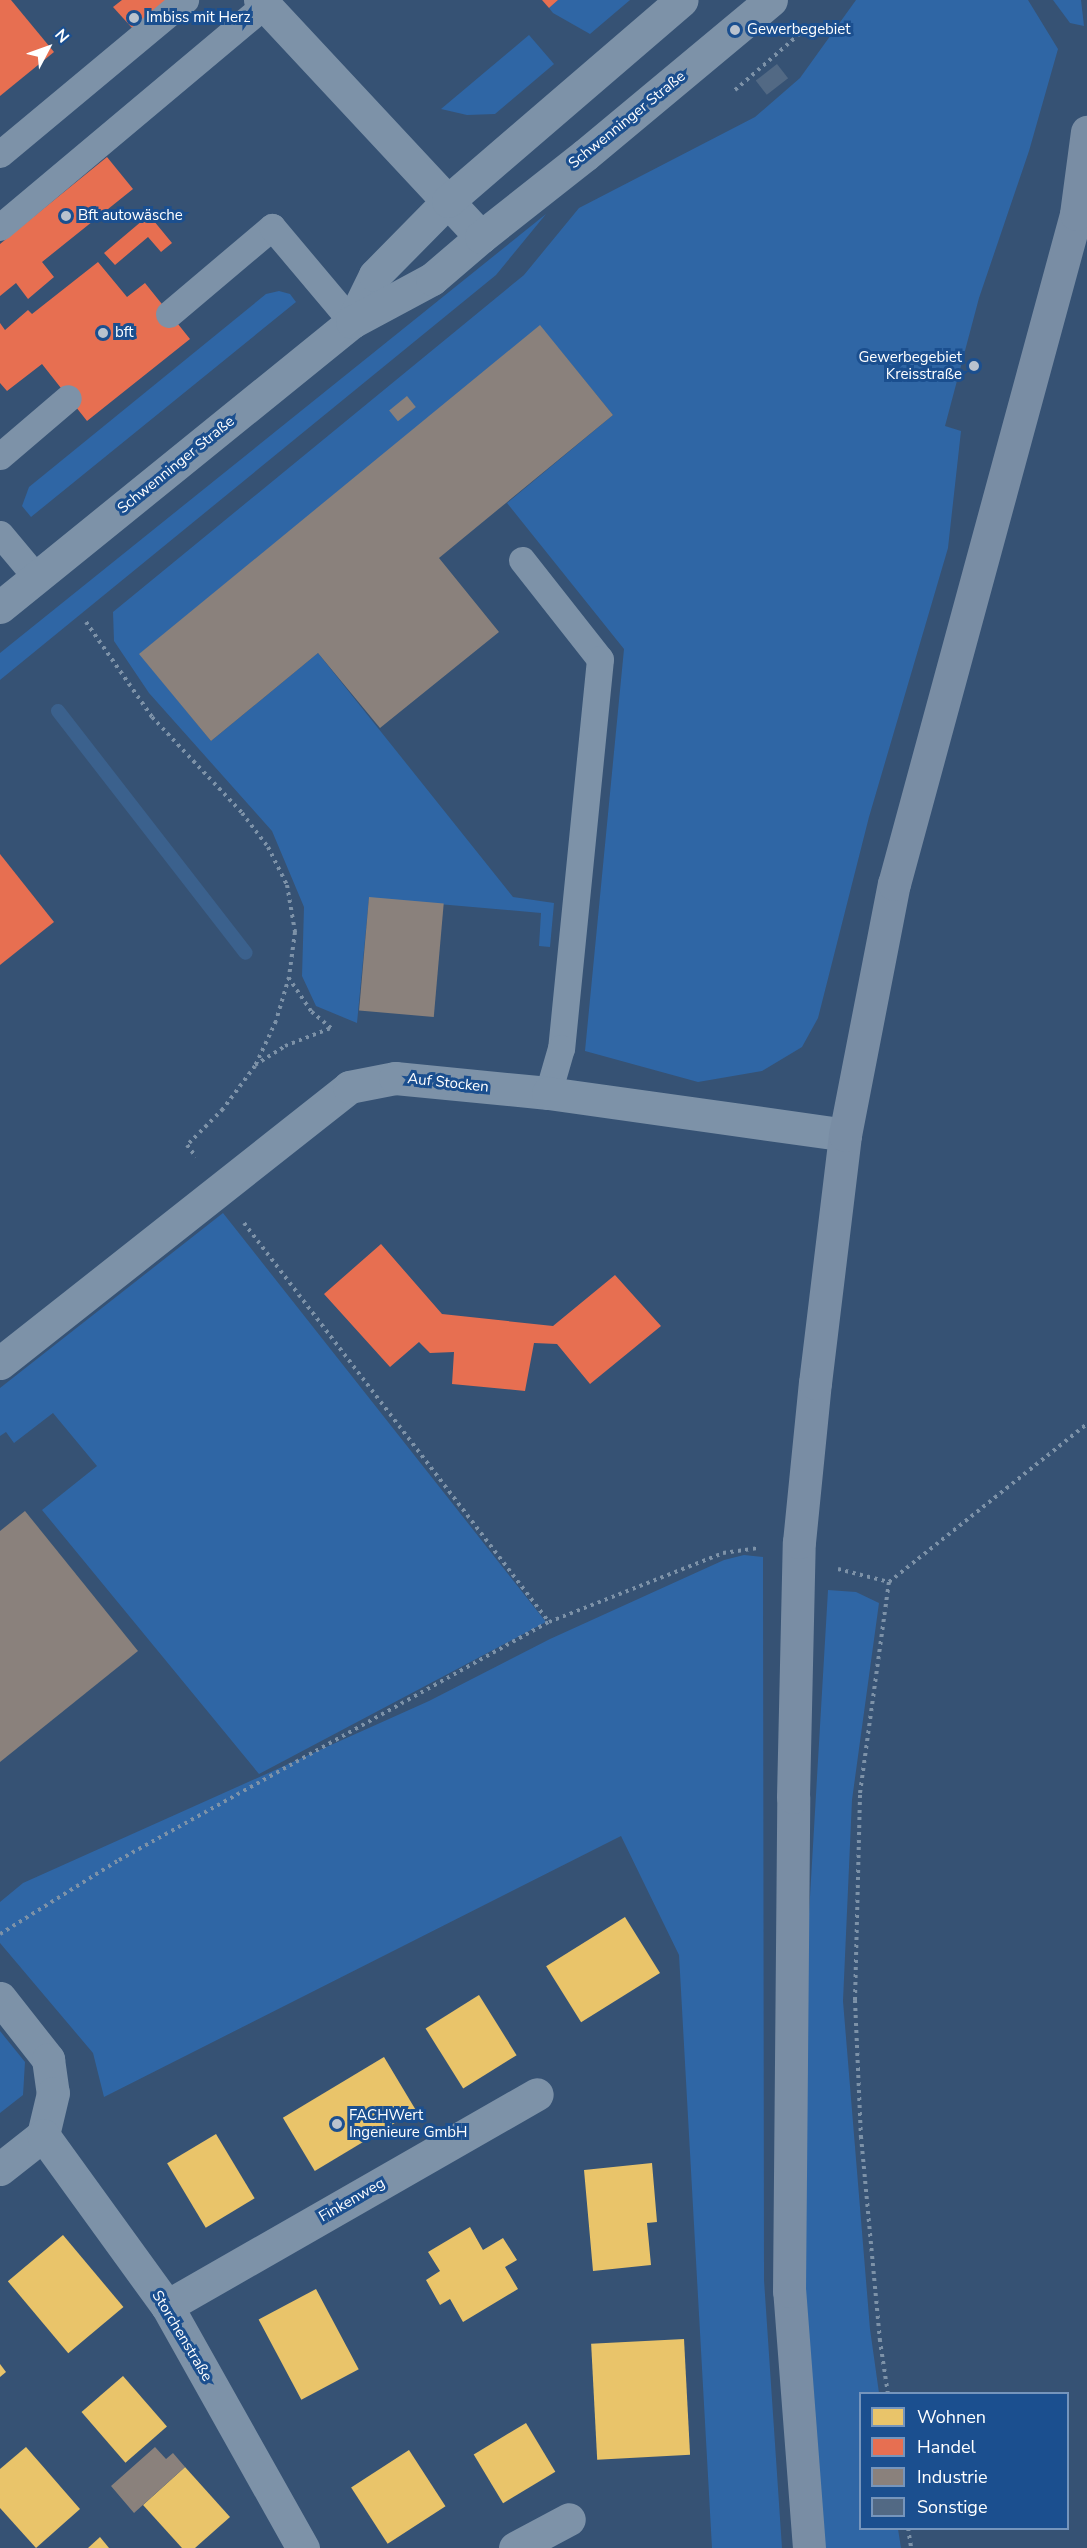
<!DOCTYPE html>
<meta charset="utf-8">
<style>
body{margin:0}
#map{position:relative;width:1087px;height:2548px;overflow:hidden;background:#365274;font-family:"Nunito Sans",sans-serif}
div>[style]{position:absolute}
.green>*{inset:0;background:#2f66a5}
.homes>*{inset:0;background:#e9c46a;transform-origin:0 0}
.shops>*{inset:0;background:#e76f51}
.industry>*{inset:0;background:#8a817c;transform-origin:0 0}
.stream>*{height:14px;margin:-7px;padding:0 7px;transform-origin:7px;border-radius:7px;background:#3b618d}
.building>*{inset:0;background:#526984;transform-origin:0 0}
.path>*{height:4px;margin-top:-2px;transform-origin:0;background:repeating-linear-gradient(90deg,#7d92a8 0 3px,transparent 0 7.5px)}
.lane>*{height:27px;margin:-13.5px;padding:0 13.5px;transform-origin:13.5px;border-radius:13.5px;background:#7d92a8}
.street>*{height:33px;margin:-16.5px;padding:0 16.5px;transform-origin:16.5px;border-radius:16.5px;background:#7d92a8}
.secondary>*{height:33px;margin:-16.5px;padding:0 16.5px;transform-origin:16.5px;border-radius:16.5px;background:#798da4}
.dots>*{width:16px;height:16px;translate:-50% -50%;box-sizing:border-box;border:3px solid #1b4f8f;border-radius:50%}
span{translate:-50% -50%;white-space:nowrap;text-align:center;line-height:1.15;-webkit-text-stroke:6px #1b4f8f;paint-order:stroke}
.poi-label{font-size:15px;color:#fff}
.left{translate:0 -50%;text-align:left}
.right{translate:-100% -50%;text-align:right}
.street-label{font-size:15px;color:#fff}
.legend{position:absolute;left:859px;top:2392px;width:210px;height:138px;box-sizing:border-box;background:#1b4f8f;border:2px solid #7695bc;margin:0;padding:8px 10px;list-style:none;font-size:18px;color:#fff}
.legend li{display:flex;align-items:center;gap:12px;height:30px}
.legend b{width:30px;border:2px solid #7695bc}
.north{position:absolute;left:18px;top:18px;width:60px;height:60px;-webkit-text-stroke:4px #1b4f8f;paint-order:stroke;rotate:49deg;font-size:16px;font-weight:700;line-height:24px;text-align:center;color:#fff}
.north::after{content:'';display:block;margin:auto;width:21px;height:27px;background:#fff;clip-path:polygon(50% 0,100% 100%,50% 72%,0 100%)}
</style>
<div id="map">
<div class="green">
<i style="clip-path:polygon(558px 0,630px 0,590px 34px,553px 13px,549px 8px)"></i>
<i style="clip-path:polygon(856px 0,1028px 0,1058px 49px,1029px 151px,979px 298px,945px 426px,961px 431px,948px 548px,869px 817px,818px 1018px,802px 1047px,762px 1071px,698px 1082px,585px 1051px,624px 649px,507px 503px,613px 415px,540px 326px,140px 654px,211px 741px,318px 653px,513px 897px,554px 903px,550px 947px,539px 946px,541px 913px,369px 898px,357px 1023px,316px 1006px,302px 976px,304px 907px,272px 831px,149px 693px,114px 641px,113px 612px,524px 275px,579px 208px,755px 117px,800px 78px)"></i>
<i style="clip-path:polygon(1053px 0,1081px 0,1084px 26px,1070px 23px)"></i>
<i style="clip-path:polygon(529px 35px,554px 64px,495px 114px,467px 115px,441px 109px)"></i>
<i style="clip-path:polygon(546px 214px,496px 275px,0 680px,0 653px)"></i>
<i style="clip-path:polygon(279px 291px,290px 294px,296px 302px,31px 517px,22px 506px,29px 487px,266px 294px)"></i>
<i style="clip-path:polygon(223px 1213px,546px 1622px,259px 1774px,42px 1510px,97px 1466px,53px 1413px,14px 1443px,6px 1432px,0 1436px,0 1388px)"></i>
<i style="clip-path:polygon(744px 1555px,763px 1557px,764px 2280px,782px 2548px,712px 2548px,679px 1955px,621px 1836px,104px 2097px,93px 2053px,0 1943px,0 1902px,23px 1883px,429px 1701px,550px 1639px,724px 1560px)"></i>
<i style="clip-path:polygon(828px 1590px,856px 1592px,879px 1603px,852px 1800px,843px 2001px,870px 2329px,879px 2393px,860px 2394px,860px 2528px,898px 2529px,901px 2548px,815px 2548px,790px 2237px)"></i>
<i style="clip-path:polygon(0 2031px,25px 2062px,23px 2095px,0 2113px)"></i>
</div>
<div class="homes">
<i style="left:625px;top:1917px;width:66px;height:93px;rotate:58deg"></i>
<i style="left:479px;top:1995px;width:71px;height:63px;rotate:58deg"></i>
<i style="left:384px;top:2057px;width:62px;height:118px;rotate:59deg"></i>
<i style="left:216px;top:2134px;width:75px;height:57px;rotate:59deg"></i>
<i style="clip-path:polygon(652px 2163px,657px 2222px,647px 2223px,651px 2265px,593px 2271px,584px 2170px)"></i>
<i style="clip-path:polygon(470px 2227px,483px 2250px,503px 2238px,517px 2260px,505px 2267px,518px 2289px,463px 2322px,450px 2299px,440px 2305px,426px 2280px,440px 2271px,428px 2252px)"></i>
<i style="left:63px;top:2235px;width:94px;height:72px;rotate:50deg"></i>
<i style="left:316px;top:2289px;width:91px;height:65px;rotate:62deg"></i>
<i style="left:684px;top:2339px;width:116px;height:93px;rotate:87deg"></i>
<i style="clip-path:polygon(0 2364px,6px 2372px,0 2377px)"></i>
<i style="left:123px;top:2376px;width:67px;height:55px;rotate:49deg"></i>
<i style="left:526px;top:2423px;width:57px;height:61px;rotate:59deg"></i>
<i style="clip-path:polygon(26px 2447px,80px 2509px,36px 2548px,0 2508px,0 2469px)"></i>
<i style="left:409px;top:2450px;width:67px;height:69px;rotate:57deg"></i>
<i style="clip-path:polygon(185px 2467px,230px 2517px,195px 2548px,182px 2548px,143px 2505px)"></i>
<i style="clip-path:polygon(100px 2537px,109px 2548px,88px 2548px)"></i>
</div>
<div class="shops">
<i style="clip-path:polygon(0 0,11px 0,54px 52px,0 96px)"></i>
<i style="clip-path:polygon(122px 0,167px 0,133px 29px,113px 7px)"></i>
<i style="clip-path:polygon(542px 0,558px 0,549px 8px)"></i>
<i style="clip-path:polygon(107px 157px,133px 189px,42px 262px,54px 277px,28px 299px,16px 283px,0 296px,0 244px)"></i>
<i style="clip-path:polygon(149px 215px,172px 243px,161px 252px,148px 237px,115px 265px,104px 253px)"></i>
<i style="clip-path:polygon(98px 262px,127px 297px,145px 283px,190px 339px,87px 421px,42px 364px,7px 391px,0 383px,0 323px,5px 330px,28px 310px,32px 314px)"></i>
<i style="clip-path:polygon(0 854px,54px 922px,0 965px)"></i>
<i style="clip-path:polygon(381px 1244px,442px 1314px,553px 1326px,615px 1275px,661px 1326px,590px 1384px,557px 1344px,534px 1343px,525px 1391px,452px 1384px,454px 1352px,430px 1353px,419px 1342px,390px 1367px,324px 1294px)"></i>
</div>
<div class="industry">
<i style="clip-path:polygon(540px 325px,613px 415px,439px 558px,499px 632px,380px 728px,318px 653px,211px 741px,139px 654px)"></i>
<i style="left:407px;top:396px;width:14px;height:23px;rotate:51deg"></i>
<i style="left:369px;top:897px;width:75px;height:114px;rotate:5deg"></i>
<i style="clip-path:polygon(25px 1511px,138px 1651px,0 1762px,0 1531px)"></i>
<i style="clip-path:polygon(155px 2447px,166px 2459px,173px 2453px,185px 2467px,134px 2513px,111px 2486px)"></i>
</div>
<div class="stream">
<i style="left:58px;top:711px;width:306px;rotate:52.2deg"></i>
</div>
<div class="building">
<i style="left:777px;top:64px;width:18px;height:27px;rotate:52deg"></i>
</div>
<div class="path">
<i style="left:735px;top:90px;width:91px;rotate:-41deg"></i>
<i style="left:86px;top:622px;width:116px;rotate:55.2deg"></i>
<i style="left:152px;top:717px;width:132px;rotate:46.8deg"></i>
<i style="left:242px;top:813px;width:43px;rotate:52.6deg"></i>
<i style="left:268px;top:847px;width:42px;rotate:63.4deg"></i>
<i style="left:287px;top:885px;width:48px;rotate:80.3deg"></i>
<i style="left:295px;top:932px;width:45px;rotate:97.6deg"></i>
<i style="left:289px;top:977px;width:46px;rotate:106.5deg"></i>
<i style="left:276px;top:1021px;width:50px;rotate:115deg"></i>
<i style="left:255px;top:1066px;width:54px;rotate:126.7deg"></i>
<i style="left:223px;top:1109px;width:51px;rotate:135deg"></i>
<i style="left:187px;top:1145px;width:15px;rotate:53deg"></i>
<i style="left:255px;top:1065px;width:36px;rotate:-32deg"></i>
<i style="left:285px;top:1046px;width:49px;rotate:-21.4deg"></i>
<i style="left:331px;top:1028px;width:26px;rotate:-140deg"></i>
<i style="left:311px;top:1011px;width:40px;rotate:-124deg"></i>
<i style="left:244px;top:1223px;width:502px;rotate:52.61deg"></i>
<i style="left:838px;top:1569px;width:53px;rotate:14.3deg"></i>
<i style="left:0;top:1934px;width:140px;rotate:-31.9deg"></i>
<i style="left:119px;top:1860px;width:491px;rotate:-29deg"></i>
<i style="left:549px;top:1622px;width:187px;rotate:-21.6deg"></i>
<i style="left:723px;top:1553px;width:35px;rotate:-8deg"></i>
<i style="left:888px;top:2394px;width:54px;rotate:-98.6deg"></i>
<i style="left:880px;top:2341px;width:204px;rotate:-95.3deg"></i>
<i style="left:861px;top:2138px;width:138px;rotate:-92.5deg"></i>
<i style="left:855px;top:2000px;width:207px;rotate:-88.6deg"></i>
<i style="left:860px;top:1793px;width:213px;rotate:-82.2deg"></i>
<i style="left:889px;top:1582px;width:253px;rotate:-38.6deg"></i>
<i style="left:908px;top:2528px;width:20px;rotate:81deg"></i>
</div>
<div class="lane">
<i style="left:0;top:154px;width:241px;rotate:-39.8deg"></i>
<i style="left:0;top:227px;width:346px;rotate:-40deg"></i>
<i style="left:169px;top:314px;width:135px;rotate:-40.2deg"></i>
<i style="left:272px;top:227px;width:124px;rotate:49.9deg"></i>
<i style="left:0;top:456px;width:89px;rotate:-40.5deg"></i>
<i style="left:0;top:534px;width:56px;rotate:50.1deg"></i>
<i style="left:522px;top:560px;width:126px;rotate:51.8deg"></i>
<i style="left:600px;top:659px;width:391px;rotate:95.7deg"></i>
<i style="left:561px;top:1048px;width:47px;rotate:106.1deg"></i>
</div>
<div class="street">
<i style="left:260px;top:0;width:324px;rotate:47deg"></i>
<i style="left:352px;top:322px;width:52px;rotate:-63.9deg"></i>
<i style="left:375px;top:275px;width:104px;rotate:-45.4deg"></i>
<i style="left:448px;top:201px;width:308px;rotate:-40.7deg"></i>
<i style="left:0;top:607px;width:453px;rotate:-39deg"></i>
<i style="left:352px;top:322px;width:91px;rotate:-28.3deg"></i>
<i style="left:432px;top:279px;width:65px;rotate:-40.6deg"></i>
<i style="left:481px;top:237px;width:132px;rotate:-38.3deg"></i>
<i style="left:585px;top:155px;width:242px;rotate:-39.8deg"></i>
<i style="left:0;top:1363px;width:445px;rotate:-38.3deg"></i>
<i style="left:349px;top:1087px;width:47px;rotate:-11.1deg"></i>
<i style="left:395px;top:1078px;width:154px;rotate:5.6deg"></i>
<i style="left:548px;top:1093px;width:300px;rotate:8deg"></i>
<i style="left:0;top:1998px;width:78px;rotate:51.8deg"></i>
<i style="left:48px;top:2059px;width:34px;rotate:82deg"></i>
<i style="left:53px;top:2093px;width:43px;rotate:103.4deg"></i>
<i style="left:43px;top:2135px;width:55px;rotate:141.7deg"></i>
<i style="left:43px;top:2135px;width:211px;rotate:54.1deg"></i>
<i style="left:167px;top:2306px;width:278px;rotate:60.7deg"></i>
<i style="left:167px;top:2306px;width:426px;rotate:-29.8deg"></i>
<i style="left:515px;top:2548px;width:61px;rotate:-28.2deg"></i>
</div>
<div class="secondary">
<i style="left:809px;top:2548px;width:258px;rotate:-94.4deg"></i>
<i style="left:789px;top:2291px;width:494px;rotate:-89.5deg"></i>
<i style="left:793px;top:1797px;width:255px;rotate:-88.7deg"></i>
<i style="left:799px;top:1542px;width:160px;rotate:-84.3deg"></i>
<i style="left:815px;top:1383px;width:250px;rotate:-83.1deg"></i>
<i style="left:845px;top:1135px;width:256px;rotate:-79deg"></i>
<i style="left:894px;top:884px;width:694px;rotate:-74.8deg"></i>
<i style="left:1076px;top:214px;width:83px;rotate:-82.4deg"></i>
</div>
<div class="dots">
<i style="left:134px;top:18px;background:#b9c2ce"></i>
<i style="left:735px;top:30px;background:#b9c2ce"></i>
<i style="left:66px;top:216px;background:#b9c2ce"></i>
<i style="left:103px;top:333px;background:#b9c2ce"></i>
<i style="left:974px;top:366px;background:#b9c2ce"></i>
<i style="left:337px;top:2124px;background:#b9c2ce"></i>
</div>
<div class="poi-label">
<span class="left" style="left:146px;top:18px">Imbiss mit Herz</span>
<span class="left" style="left:747px;top:30px">Gewerbegebiet</span>
<span class="left" style="left:78px;top:216px">Bft autowäsche</span>
<span class="left" style="left:115px;top:333px">bft</span>
<span class="right" style="left:962px;top:366px">Gewerbegebiet<br>Kreisstraße</span>
<span class="left" style="left:349px;top:2124px">FACHWert<br>Ingenieure GmbH</span>
</div>
<div class="street-label">
<span style="left:627px;top:120px;rotate:-39deg">Schwenninger Straße</span>
<span style="left:176px;top:465px;rotate:-39deg">Schwenninger Straße</span>
<span style="left:448px;top:1083px;rotate:6deg">Auf Stocken</span>
<span style="left:352px;top:2200px;rotate:-30deg">Finkenweg</span>
<span style="left:182px;top:2336px;rotate:59deg">Storchenstraße</span>
</div>
<ul class="legend">
<li><b style="height:16px;background:#e9c46a"></b>Wohnen</li>
<li><b style="height:16px;background:#e76f51"></b>Handel</li>
<li><b style="height:16px;background:#8a817c"></b>Industrie</li>
<li><b style="height:16px;background:#526984"></b>Sonstige</li>
</ul>
<div class="north">N</div>
</div>
